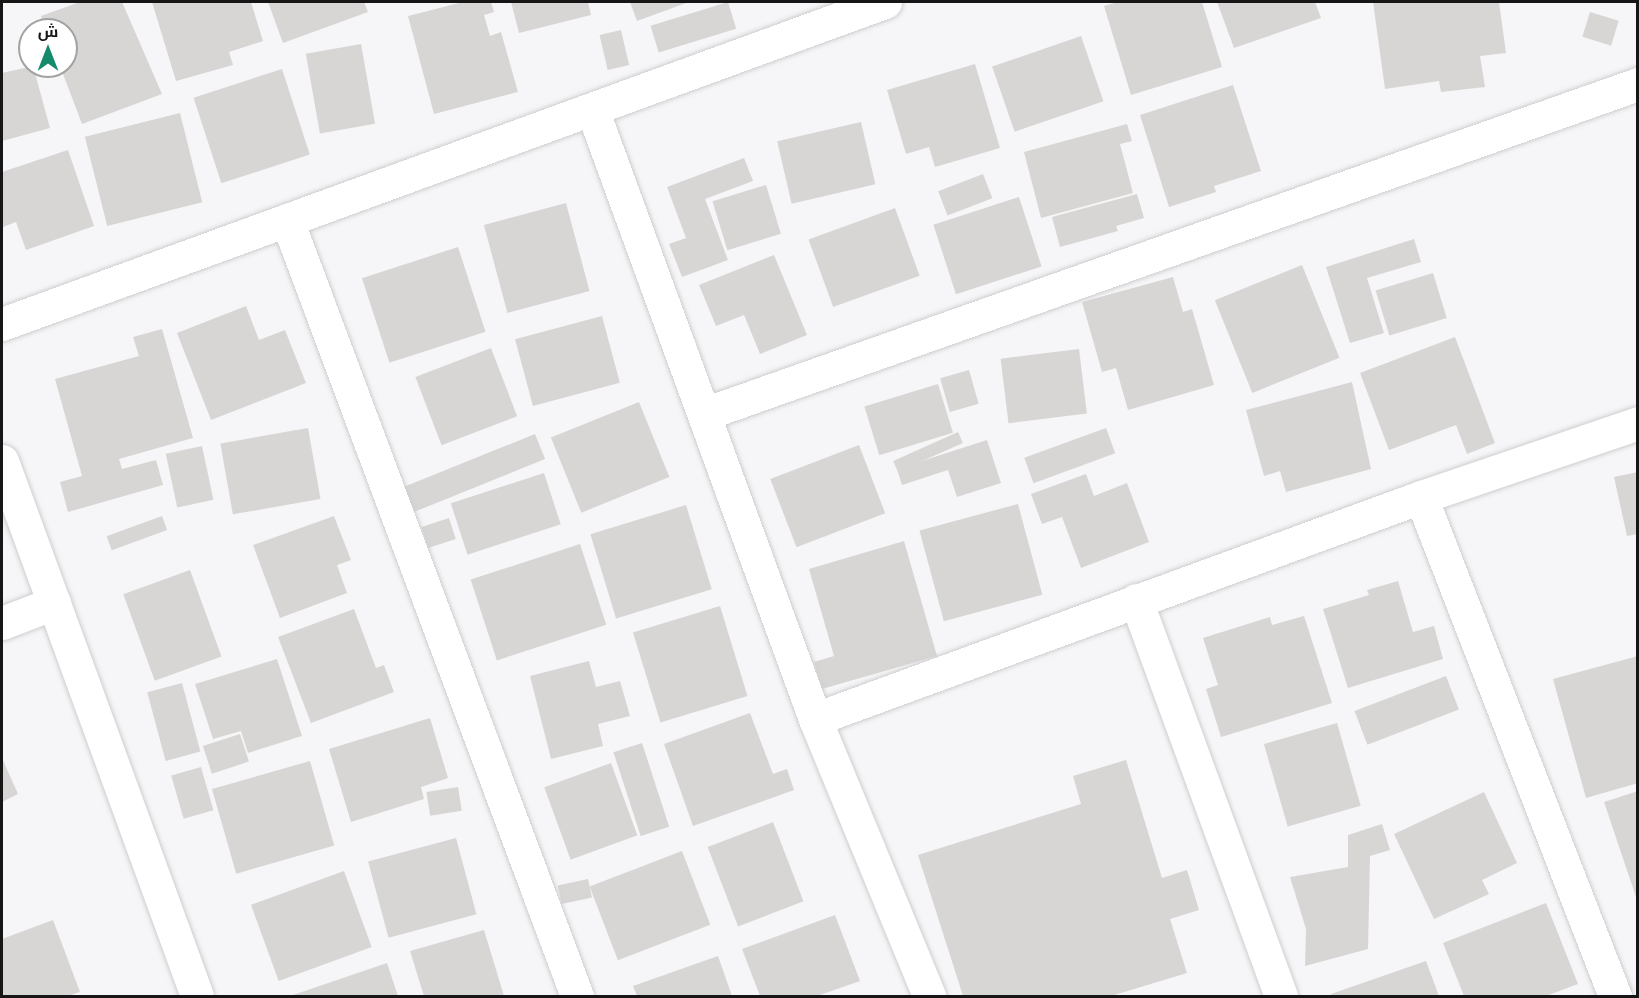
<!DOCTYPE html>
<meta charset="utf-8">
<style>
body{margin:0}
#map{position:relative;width:1639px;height:998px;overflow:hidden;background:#f6f6f8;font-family:"Alegreya Sans",Cairo,sans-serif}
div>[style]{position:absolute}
.building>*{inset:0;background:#d7d6d4;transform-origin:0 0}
.roads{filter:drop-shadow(0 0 2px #ceced0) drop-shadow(0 0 2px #ceced0)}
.minor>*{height:33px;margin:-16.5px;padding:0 16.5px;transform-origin:16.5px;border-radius:16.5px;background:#fff}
.tertiary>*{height:33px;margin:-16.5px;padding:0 16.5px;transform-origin:16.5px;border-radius:16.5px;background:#fff}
span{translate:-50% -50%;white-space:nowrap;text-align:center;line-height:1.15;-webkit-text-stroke:4.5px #fff;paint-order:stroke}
.frame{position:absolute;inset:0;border:3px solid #161617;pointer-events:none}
.north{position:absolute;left:18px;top:18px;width:60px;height:60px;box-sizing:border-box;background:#fff;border:2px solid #a2a2a2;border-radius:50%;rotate:0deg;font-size:16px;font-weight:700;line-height:24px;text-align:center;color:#161617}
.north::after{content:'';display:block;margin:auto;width:21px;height:27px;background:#168b6c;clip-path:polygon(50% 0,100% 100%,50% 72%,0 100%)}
</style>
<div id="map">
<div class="building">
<i style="clip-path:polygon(80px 2px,122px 2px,162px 94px,82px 124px,60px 66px,66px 66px,66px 30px,46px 30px,41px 16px)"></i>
<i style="clip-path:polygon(152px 2px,251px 2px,263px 41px,229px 52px,233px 65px,176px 81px)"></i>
<i style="clip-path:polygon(268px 2px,364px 2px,368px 12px,283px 43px)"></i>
<i style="clip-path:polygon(463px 2px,491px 2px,494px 12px,484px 15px,490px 36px,501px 32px,518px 92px,434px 114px,408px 16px)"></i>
<i style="clip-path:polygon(511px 2px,588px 2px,591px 15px,519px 33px)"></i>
<i style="clip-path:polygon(630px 2px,689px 2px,637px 21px)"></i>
<i style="left:728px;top:2px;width:28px;height:81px;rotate:73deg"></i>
<i style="clip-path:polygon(1118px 2px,1202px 2px,1222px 67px,1131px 95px,1104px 6px)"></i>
<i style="clip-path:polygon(1217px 2px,1315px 2px,1321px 18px,1234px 48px)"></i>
<i style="clip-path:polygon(1373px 2px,1499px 2px,1506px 53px,1480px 56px,1485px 87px,1441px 92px,1439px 81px,1385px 89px)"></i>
<i style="left:1590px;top:12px;width:30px;height:26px;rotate:17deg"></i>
<i style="left:621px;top:30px;width:36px;height:22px;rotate:77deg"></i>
<i style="left:1081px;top:36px;width:69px;height:94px;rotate:71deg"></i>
<i style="left:361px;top:44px;width:81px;height:56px;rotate:80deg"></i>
<i style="clip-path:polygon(975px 64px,1000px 148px,935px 167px,929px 147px,906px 154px,887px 90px)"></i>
<i style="clip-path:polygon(33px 66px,50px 128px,2px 141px,2px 73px)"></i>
<i style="left:282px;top:69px;width:90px;height:93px;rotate:72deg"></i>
<i style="clip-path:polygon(1233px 85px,1261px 171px,1214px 186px,1216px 192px,1169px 207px,1140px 115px)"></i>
<i style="left:180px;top:113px;width:92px;height:98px;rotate:76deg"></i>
<i style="left:861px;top:122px;width:64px;height:86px;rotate:77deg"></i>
<i style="clip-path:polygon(1127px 124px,1132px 141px,1120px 144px,1133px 193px,1041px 218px,1024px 152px)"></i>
<i style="clip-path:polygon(68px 150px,94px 226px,26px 250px,16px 222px,3px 227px,2px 222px,2px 172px)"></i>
<i style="clip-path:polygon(744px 158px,753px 181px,705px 199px,728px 260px,682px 277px,669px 244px,686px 238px,667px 187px)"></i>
<i style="left:983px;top:174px;width:26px;height:48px;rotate:69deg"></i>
<i style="left:766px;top:185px;width:51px;height:56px;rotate:73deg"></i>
<i style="clip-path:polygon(1137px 194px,1144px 218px,1116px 226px,1118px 231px,1060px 247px,1052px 217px)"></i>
<i style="left:1019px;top:197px;width:73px;height:90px;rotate:72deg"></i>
<i style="left:566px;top:203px;width:91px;height:85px;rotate:75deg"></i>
<i style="left:895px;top:208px;width:72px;height:92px;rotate:70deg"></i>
<i style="clip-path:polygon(1414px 239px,1421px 262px,1367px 278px,1384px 333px,1350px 343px,1326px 267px)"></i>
<i style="left:458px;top:247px;width:89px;height:101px;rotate:72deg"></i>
<i style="clip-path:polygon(774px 255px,807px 335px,760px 354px,744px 315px,716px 326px,699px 285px)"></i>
<i style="left:1302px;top:265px;width:100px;height:94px;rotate:68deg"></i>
<i style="left:1433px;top:273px;width:47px;height:60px;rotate:73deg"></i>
<i style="clip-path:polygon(1173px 277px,1183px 312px,1192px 309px,1214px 385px,1128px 410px,1116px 368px,1102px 372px,1082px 302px)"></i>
<i style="clip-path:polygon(246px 306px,259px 340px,285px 330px,306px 383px,211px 420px,177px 333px)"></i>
<i style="left:602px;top:316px;width:69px;height:90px;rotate:75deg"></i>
<i style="clip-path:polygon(162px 329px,193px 438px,119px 459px,122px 469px,156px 460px,163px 485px,68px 512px,60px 482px,82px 476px,55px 379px,139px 356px,133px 337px)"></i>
<i style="clip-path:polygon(1455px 337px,1495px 443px,1467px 454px,1456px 425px,1389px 450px,1360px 373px)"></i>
<i style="left:491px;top:348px;width:73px;height:81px;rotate:69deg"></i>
<i style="left:1079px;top:349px;width:65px;height:79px;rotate:83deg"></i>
<i style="left:969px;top:370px;width:35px;height:30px;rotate:74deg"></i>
<i style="clip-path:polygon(1352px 382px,1371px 469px,1286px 492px,1280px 471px,1264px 476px,1246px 410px)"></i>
<i style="left:938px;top:384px;width:51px;height:77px;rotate:73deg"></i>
<i style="left:639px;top:402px;width:81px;height:95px;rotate:68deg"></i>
<i style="left:308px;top:428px;width:72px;height:89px;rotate:80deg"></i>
<i style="left:1106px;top:428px;width:27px;height:87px;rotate:70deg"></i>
<i style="left:958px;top:432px;width:12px;height:71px;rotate:66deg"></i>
<i style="left:535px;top:434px;width:27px;height:141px;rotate:68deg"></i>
<i style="clip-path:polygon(987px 440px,1001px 483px,957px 497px,948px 470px,902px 485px,897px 469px)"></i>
<i style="left:859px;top:445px;width:73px;height:95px;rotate:69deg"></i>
<i style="left:202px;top:446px;width:55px;height:37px;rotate:78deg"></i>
<i style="clip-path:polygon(1638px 472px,1638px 534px,1627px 536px,1614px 477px)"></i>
<i style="left:544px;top:473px;width:54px;height:98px;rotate:72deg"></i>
<i style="clip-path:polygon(1086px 474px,1094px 496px,1127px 483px,1149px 542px,1081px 568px,1062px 517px,1042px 524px,1031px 494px)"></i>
<i style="left:1018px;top:504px;width:94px;height:102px;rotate:75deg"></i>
<i style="left:686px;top:505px;width:88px;height:100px;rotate:73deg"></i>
<i style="left:162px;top:516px;width:15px;height:59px;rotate:70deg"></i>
<i style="clip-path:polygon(334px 516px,351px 560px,337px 565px,347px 593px,280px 618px,253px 545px)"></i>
<i style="left:449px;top:518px;width:22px;height:29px;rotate:72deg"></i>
<i style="clip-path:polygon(904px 541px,937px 656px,822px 689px,814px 662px,834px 656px,809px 569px)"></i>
<i style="left:580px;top:544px;width:85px;height:115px;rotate:72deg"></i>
<i style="left:190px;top:570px;width:92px;height:71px;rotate:70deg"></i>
<i style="clip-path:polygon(1398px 581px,1413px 632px,1434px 626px,1443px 659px,1348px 688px,1323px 609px,1369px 595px,1367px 590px)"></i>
<i style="left:720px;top:606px;width:94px;height:91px;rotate:73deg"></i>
<i style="clip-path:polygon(354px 609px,376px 668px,384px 665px,394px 692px,311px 723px,278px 637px)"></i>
<i style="clip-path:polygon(1304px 616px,1332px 703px,1221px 737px,1206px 689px,1218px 685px,1203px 638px,1270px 617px,1272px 625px)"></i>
<i style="clip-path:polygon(1638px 656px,1638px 783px,1586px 798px,1553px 679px)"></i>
<i style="clip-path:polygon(277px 659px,302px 736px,248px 753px,241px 731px,213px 739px,195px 684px)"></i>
<i style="clip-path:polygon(589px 661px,596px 687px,620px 681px,630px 716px,598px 724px,603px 746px,551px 759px,530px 676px)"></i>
<i style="left:1446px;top:676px;width:36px;height:98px;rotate:69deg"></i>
<i style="left:182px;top:683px;width:71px;height:36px;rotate:75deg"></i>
<i style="clip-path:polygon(750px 713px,773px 774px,787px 769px,794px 790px,693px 826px,664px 744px)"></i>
<i style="clip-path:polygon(430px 718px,448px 778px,421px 787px,424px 799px,351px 822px,329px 749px)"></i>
<i style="left:1337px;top:723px;width:86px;height:76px;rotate:74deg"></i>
<i style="left:240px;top:734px;width:29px;height:39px;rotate:72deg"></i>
<i style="left:642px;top:743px;width:88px;height:30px;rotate:72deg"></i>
<i style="clip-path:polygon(2px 758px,18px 794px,2px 802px)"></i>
<i style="clip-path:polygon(1126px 760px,1162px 878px,1187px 870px,1199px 910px,1170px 919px,1187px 973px,1111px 996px,963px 996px,918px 855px,1081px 804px,1073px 776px)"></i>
<i style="left:310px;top:761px;width:88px;height:102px;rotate:74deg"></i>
<i style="left:611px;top:763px;width:77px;height:71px;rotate:70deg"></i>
<i style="left:201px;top:767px;width:45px;height:31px;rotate:74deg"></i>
<i style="left:458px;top:787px;width:24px;height:32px;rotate:81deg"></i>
<i style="clip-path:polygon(1638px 791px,1638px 900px,1637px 900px,1604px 802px)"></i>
<i style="clip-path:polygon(1484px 792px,1517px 863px,1482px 880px,1489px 894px,1434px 919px,1394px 834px)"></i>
<i style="left:773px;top:822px;width:85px;height:70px;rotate:69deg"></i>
<i style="clip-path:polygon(1382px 824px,1390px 850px,1370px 856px,1368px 949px,1305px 966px,1306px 929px,1290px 877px,1348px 867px,1348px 835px)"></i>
<i style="left:456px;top:838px;width:79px;height:91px;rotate:75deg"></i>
<i style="left:682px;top:851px;width:79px;height:99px;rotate:69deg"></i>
<i style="left:344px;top:871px;width:81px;height:99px;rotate:70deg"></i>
<i style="left:588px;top:879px;width:19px;height:31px;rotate:78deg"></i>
<i style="clip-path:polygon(1546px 903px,1578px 984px,1546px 996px,1464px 996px,1443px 943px)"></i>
<i style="clip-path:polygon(835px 915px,860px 981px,817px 996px,760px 996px,742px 949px)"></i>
<i style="clip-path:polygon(53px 920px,80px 992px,68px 996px,2px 996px,2px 939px)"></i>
<i style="clip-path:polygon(484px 930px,504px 996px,424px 996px,410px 951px)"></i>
<i style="clip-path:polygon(718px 956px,732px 996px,637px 996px,633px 986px)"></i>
<i style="clip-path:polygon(1426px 961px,1439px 996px,1332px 996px,1331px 994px)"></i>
<i style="clip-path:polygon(387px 963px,398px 996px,290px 996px)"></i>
</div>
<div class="roads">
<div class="minor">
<i style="left:592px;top:109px;width:649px;rotate:69.92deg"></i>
<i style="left:815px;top:719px;width:300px;rotate:67.6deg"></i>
<i style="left:287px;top:220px;width:828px;rotate:69.51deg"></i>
<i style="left:2px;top:324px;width:940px;rotate:-20.04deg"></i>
<i style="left:704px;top:414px;width:991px;rotate:-19.46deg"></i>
<i style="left:1421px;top:497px;width:535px;rotate:68.76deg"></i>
<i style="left:1136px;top:600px;width:422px;rotate:69.9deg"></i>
<i style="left:2px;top:623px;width:56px;rotate:-21deg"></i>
<i style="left:815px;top:719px;width:645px;rotate:-20.12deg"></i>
<i style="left:1421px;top:497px;width:229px;rotate:-18.8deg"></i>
</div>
<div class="tertiary">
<i style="left:2px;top:461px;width:569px;rotate:69.97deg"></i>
</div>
</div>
<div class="frame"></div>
<div class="north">ش</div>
</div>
